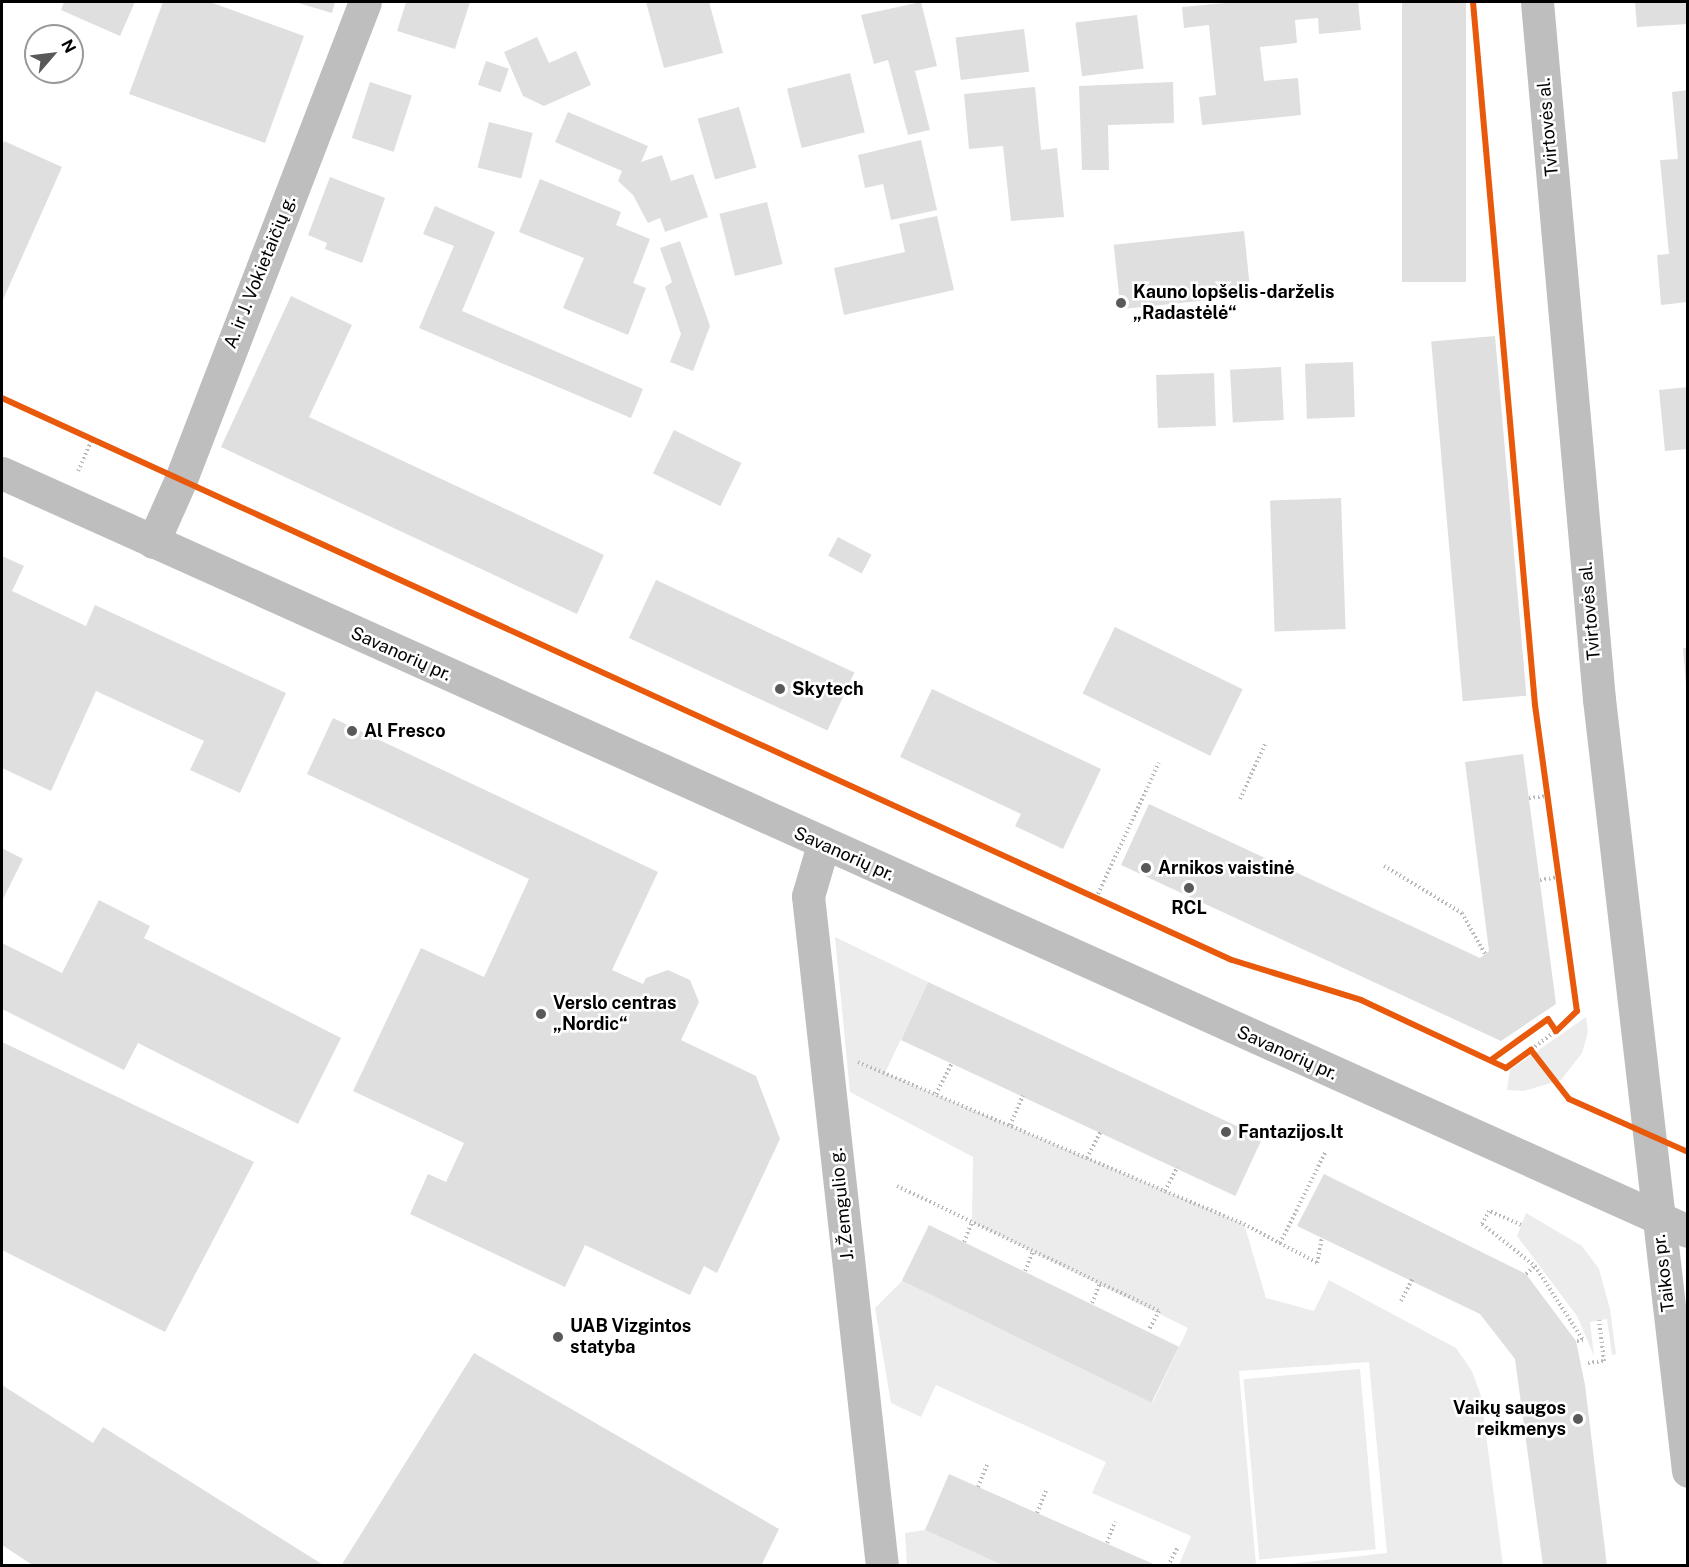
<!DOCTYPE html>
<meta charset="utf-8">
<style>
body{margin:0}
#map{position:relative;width:1689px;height:1567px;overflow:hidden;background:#fff;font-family:"Public Sans",sans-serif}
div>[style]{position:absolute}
.green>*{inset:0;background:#ececec;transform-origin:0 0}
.building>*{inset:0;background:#dfdfdf;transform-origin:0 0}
.path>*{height:4px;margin-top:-2px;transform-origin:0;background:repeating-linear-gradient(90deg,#b9b9b9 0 1.5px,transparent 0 4.5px)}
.minor>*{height:33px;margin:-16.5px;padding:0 16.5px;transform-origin:16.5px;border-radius:16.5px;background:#bebebe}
.major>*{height:33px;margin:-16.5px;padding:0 16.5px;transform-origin:16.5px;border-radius:16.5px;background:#bebebe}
.cycleway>*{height:6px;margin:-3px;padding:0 3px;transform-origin:3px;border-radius:3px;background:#e8590c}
.dots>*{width:16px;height:16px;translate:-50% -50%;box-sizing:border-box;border:3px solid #fff;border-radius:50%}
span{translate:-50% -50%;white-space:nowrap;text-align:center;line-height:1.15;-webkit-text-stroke:5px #fff;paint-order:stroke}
.street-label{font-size:18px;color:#000}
.poi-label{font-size:18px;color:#000;font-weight:700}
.left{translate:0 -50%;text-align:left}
.right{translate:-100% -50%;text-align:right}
.frame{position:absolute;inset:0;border:3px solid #000;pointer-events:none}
.north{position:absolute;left:24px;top:24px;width:60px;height:60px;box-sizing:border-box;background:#fff;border:2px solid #999;border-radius:50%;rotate:62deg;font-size:16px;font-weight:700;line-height:24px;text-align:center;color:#000}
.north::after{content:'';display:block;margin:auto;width:21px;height:27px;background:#595959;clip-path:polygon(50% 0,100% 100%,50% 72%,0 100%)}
</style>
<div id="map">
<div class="green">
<i style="clip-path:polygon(835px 937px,928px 982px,885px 1073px,1244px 1224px,1266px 1298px,1314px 1311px,1329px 1280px,1456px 1348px,1472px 1371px,1481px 1396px,1503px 1565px,1281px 1565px,1387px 1553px,1369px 1362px,1239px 1371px,1256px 1565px,1179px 1565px,1191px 1536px,1092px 1493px,1106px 1462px,936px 1385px,921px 1417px,891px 1403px,875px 1308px,902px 1281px,1153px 1402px,1188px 1328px,972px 1222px,973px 1157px,850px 1092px)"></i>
<i style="clip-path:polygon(1586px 1017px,1588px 1032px,1582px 1053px,1561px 1080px,1524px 1091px,1507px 1090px,1510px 1070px)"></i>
<i style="clip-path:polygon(1526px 1213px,1582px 1246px,1599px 1269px,1610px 1309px,1616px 1354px,1612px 1355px,1607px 1319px,1590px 1322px,1594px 1356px,1577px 1316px,1517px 1236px)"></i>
<i style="left:1360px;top:1369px;width:181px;height:117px;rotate:85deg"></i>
<i style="clip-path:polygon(925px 1530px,1005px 1565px,907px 1565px,905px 1533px)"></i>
</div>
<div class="building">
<i style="clip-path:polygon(64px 2px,135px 2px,120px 36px,61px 10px)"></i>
<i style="clip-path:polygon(163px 2px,210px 2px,304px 36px,265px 143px,129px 94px)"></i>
<i style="clip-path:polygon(295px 2px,335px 2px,332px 13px)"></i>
<i style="clip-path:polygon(406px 2px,470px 2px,455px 49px,397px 31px)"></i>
<i style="clip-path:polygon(646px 2px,709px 2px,723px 53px,664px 68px)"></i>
<i style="clip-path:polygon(921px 2px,937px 66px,915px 71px,930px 130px,908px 135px,888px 60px,874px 64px,861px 15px)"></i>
<i style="clip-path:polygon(1236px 2px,1358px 2px,1361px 30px,1319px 34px,1318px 18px,1295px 20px,1297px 43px,1260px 47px,1264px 81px,1298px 78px,1301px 115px,1202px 125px,1199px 97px,1216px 95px,1209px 25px,1184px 28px,1182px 7px)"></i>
<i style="left:1402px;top:2px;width:64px;height:280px"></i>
<i style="clip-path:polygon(1635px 2px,1688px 2px,1688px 24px,1637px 27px)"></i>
<i style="left:1137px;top:15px;width:54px;height:62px;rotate:83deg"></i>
<i style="left:1024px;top:29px;width:43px;height:69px;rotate:83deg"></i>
<i style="clip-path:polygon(537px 37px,549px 63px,576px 51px,591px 85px,544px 106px,523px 96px,504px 52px)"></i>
<i style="left:486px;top:61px;width:24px;height:25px;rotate:19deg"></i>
<i style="left:850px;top:73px;width:61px;height:65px;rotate:76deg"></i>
<i style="left:370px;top:82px;width:44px;height:59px;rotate:18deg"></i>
<i style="clip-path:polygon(1173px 82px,1174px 123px,1108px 125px,1109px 170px,1082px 170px,1079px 86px)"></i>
<i style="clip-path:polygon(1035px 87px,1041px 150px,1057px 148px,1064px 217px,1011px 221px,1003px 146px,969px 149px,964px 94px)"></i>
<i style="clip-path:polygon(1688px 90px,1688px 302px,1661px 305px,1657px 255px,1669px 254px,1660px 160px,1678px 159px,1672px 92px)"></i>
<i style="left:739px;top:107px;width:63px;height:43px;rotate:74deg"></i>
<i style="clip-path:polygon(568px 112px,648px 146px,641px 162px,662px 155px,671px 181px,693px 174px,708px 217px,665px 232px,660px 218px,648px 223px,633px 195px,618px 181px,622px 171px,555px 142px)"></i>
<i style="left:489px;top:122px;width:45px;height:47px;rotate:14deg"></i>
<i style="clip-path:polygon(921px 140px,937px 210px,891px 220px,883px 184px,865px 188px,858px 155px)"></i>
<i style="clip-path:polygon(4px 141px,62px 167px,2px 302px,2px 147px)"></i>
<i style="clip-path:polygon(330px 177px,385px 198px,362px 263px,325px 249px,327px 243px,308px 235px)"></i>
<i style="clip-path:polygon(540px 179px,621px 212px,616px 225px,650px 239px,633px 283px,646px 288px,628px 335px,563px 308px,584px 258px,519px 232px)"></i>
<i style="left:767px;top:202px;width:64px;height:49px;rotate:76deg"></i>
<i style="clip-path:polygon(435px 206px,495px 232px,462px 311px,643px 389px,631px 418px,419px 328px,454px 246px,423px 234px)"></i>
<i style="clip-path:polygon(937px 216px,954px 290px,844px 315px,834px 268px,905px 252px,899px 224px)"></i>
<i style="left:1244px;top:231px;width:65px;height:131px;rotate:84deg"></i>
<i style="clip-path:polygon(680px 241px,710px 326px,693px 371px,670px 362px,681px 334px,665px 287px,672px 282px,660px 248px)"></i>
<i style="clip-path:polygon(291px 296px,352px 325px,309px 417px,604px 555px,577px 614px,221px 447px)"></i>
<i style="left:1495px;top:336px;width:361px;height:64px;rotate:85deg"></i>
<i style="left:1353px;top:362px;width:55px;height:48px;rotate:88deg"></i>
<i style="left:1281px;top:367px;width:53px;height:51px;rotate:87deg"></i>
<i style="left:1214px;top:373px;width:53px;height:58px;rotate:88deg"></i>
<i style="clip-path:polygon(1688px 387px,1688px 449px,1665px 451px,1659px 390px)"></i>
<i style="left:674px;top:430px;width:75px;height:48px;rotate:26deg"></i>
<i style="left:1341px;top:498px;width:131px;height:71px;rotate:88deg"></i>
<i style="left:838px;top:537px;width:38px;height:21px;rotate:28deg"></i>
<i style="clip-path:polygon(2px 556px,24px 566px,12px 591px,86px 626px,95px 605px,286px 693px,240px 793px,190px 770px,204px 741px,96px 691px,51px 791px,2px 768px)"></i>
<i style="left:656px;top:580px;width:219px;height:64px;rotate:25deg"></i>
<i style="left:1115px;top:627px;width:142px;height:74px;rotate:26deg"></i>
<i style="clip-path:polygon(1683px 648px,1688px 648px,1688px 684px,1686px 684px)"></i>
<i style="clip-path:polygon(932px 689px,1101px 769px,1063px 849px,1015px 826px,1021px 814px,900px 757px)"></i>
<i style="clip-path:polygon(333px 718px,658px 872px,612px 970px,643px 984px,646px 978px,668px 970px,690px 980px,699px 1002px,681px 1040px,756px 1076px,780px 1139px,717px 1273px,704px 1266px,690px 1295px,585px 1245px,565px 1287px,410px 1214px,428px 1174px,446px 1182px,464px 1143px,353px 1091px,421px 948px,484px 977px,529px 879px,307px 774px)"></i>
<i style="clip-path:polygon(1523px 754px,1556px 1004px,1501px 1041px,1121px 865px,1149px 804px,1480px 958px,1489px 951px,1465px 762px)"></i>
<i style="clip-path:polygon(2px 848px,23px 859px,2px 901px)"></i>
<i style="clip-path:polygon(99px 900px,150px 926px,144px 938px,341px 1038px,298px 1124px,138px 1043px,124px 1070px,2px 1009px,2px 943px,62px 973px)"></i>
<i style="left:928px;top:982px;width:369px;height:64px;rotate:25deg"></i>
<i style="clip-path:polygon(2px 1042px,254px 1162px,165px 1332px,2px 1250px)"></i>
<i style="clip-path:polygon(1324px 1174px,1526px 1274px,1576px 1341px,1585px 1385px,1607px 1566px,1543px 1566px,1515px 1359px,1480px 1314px,1297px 1226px)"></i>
<i style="left:929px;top:1225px;width:278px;height:62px;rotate:26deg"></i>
<i style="clip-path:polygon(474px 1353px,779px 1529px,761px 1566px,341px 1566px)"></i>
<i style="clip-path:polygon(2px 1385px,93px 1443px,103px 1427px,325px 1566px,34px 1566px,2px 1545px)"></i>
<i style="clip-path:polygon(949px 1474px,1037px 1513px,1158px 1566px,1005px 1566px,925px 1530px)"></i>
</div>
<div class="path">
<i style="left:78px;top:471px;width:35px;rotate:-66deg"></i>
<i style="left:1529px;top:798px;width:18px;rotate:-6deg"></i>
<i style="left:1240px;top:799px;width:63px;rotate:-65.5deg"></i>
<i style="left:1384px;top:866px;width:91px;rotate:31.1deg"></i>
<i style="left:1462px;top:913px;width:47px;rotate:60.7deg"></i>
<i style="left:1540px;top:880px;width:18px;rotate:-9deg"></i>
<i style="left:1096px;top:898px;width:149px;rotate:-65deg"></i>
<i style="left:858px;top:1062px;width:419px;rotate:22.8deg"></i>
<i style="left:1244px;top:1224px;width:83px;rotate:28.1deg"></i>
<i style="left:1317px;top:1263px;width:25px;rotate:-79deg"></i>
<i style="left:1506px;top:1068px;width:62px;rotate:-36.5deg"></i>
<i style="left:936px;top:1094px;width:35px;rotate:-63deg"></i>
<i style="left:1010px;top:1125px;width:32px;rotate:-66deg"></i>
<i style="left:1087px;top:1158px;width:29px;rotate:-63deg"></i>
<i style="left:897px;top:1186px;width:290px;rotate:25.5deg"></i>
<i style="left:1159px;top:1311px;width:21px;rotate:118deg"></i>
<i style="left:1165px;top:1191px;width:27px;rotate:-63deg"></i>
<i style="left:1521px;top:1225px;width:35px;rotate:-156deg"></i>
<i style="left:1489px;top:1211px;width:15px;rotate:118deg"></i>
<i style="left:1482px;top:1224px;width:68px;rotate:38.4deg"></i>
<i style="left:1535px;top:1266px;width:88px;rotate:57deg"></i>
<i style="left:1583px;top:1340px;width:7px;rotate:172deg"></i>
<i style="left:964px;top:1242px;width:22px;rotate:-68deg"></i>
<i style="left:1280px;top:1243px;width:103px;rotate:-63.4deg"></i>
<i style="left:1025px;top:1271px;width:22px;rotate:-68deg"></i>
<i style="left:1526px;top:1274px;width:12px;rotate:-42deg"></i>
<i style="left:1401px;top:1301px;width:25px;rotate:-63deg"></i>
<i style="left:1092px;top:1303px;width:22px;rotate:-68deg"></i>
<i style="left:1588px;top:1363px;width:16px;rotate:-7deg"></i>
<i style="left:1604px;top:1361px;width:41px;rotate:-97deg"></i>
<i style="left:978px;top:1487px;width:24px;rotate:-68deg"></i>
<i style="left:1037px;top:1513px;width:24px;rotate:-68deg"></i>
<i style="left:1107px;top:1543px;width:23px;rotate:-70deg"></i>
<i style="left:1168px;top:1566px;width:20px;rotate:-63deg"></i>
</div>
<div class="minor">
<i style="left:153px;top:542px;width:69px;rotate:-66deg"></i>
<i style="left:181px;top:479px;width:511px;rotate:-68.91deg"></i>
<i style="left:823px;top:845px;width:53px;rotate:106.4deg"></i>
<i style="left:808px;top:896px;width:674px;rotate:83.7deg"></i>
</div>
<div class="major">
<i style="left:1537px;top:2px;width:700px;rotate:84.92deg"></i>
<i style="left:1599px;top:699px;width:777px;rotate:83.42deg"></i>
<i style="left:2px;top:473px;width:1849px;rotate:24.21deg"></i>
</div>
<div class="cycleway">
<i style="left:1473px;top:2px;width:706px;rotate:84.96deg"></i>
<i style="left:1535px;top:705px;width:309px;rotate:82.2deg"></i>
<i style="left:1577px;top:1011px;width:29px;rotate:136deg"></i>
<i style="left:1556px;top:1031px;width:14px;rotate:-124deg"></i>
<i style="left:1548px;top:1019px;width:70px;rotate:144.3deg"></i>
<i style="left:2px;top:398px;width:1352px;rotate:24.56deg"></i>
<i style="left:1232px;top:960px;width:135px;rotate:17.2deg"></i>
<i style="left:1361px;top:1000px;width:160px;rotate:25.1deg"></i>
<i style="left:1506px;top:1068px;width:31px;rotate:-36deg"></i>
<i style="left:1531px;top:1050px;width:62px;rotate:52.2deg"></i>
<i style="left:1569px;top:1099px;width:130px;rotate:24deg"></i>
</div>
<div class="dots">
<i style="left:1121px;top:303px;background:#595959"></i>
<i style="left:780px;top:689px;background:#595959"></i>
<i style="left:352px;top:731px;background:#595959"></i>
<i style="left:1146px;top:868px;background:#595959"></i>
<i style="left:1189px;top:888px;background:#595959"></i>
<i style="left:541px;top:1014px;background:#595959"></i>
<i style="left:1226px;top:1132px;background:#595959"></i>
<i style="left:558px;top:1337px;background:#595959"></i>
<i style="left:1578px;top:1419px;background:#595959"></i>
</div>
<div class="street-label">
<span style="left:1548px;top:127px;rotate:-95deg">Tvirtovės al.</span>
<span style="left:260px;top:272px;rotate:-68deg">A. ir J. Vokietaičių g.</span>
<span style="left:1590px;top:611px;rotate:-95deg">Tvirtovės al.</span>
<span style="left:401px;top:654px;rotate:24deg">Savanorių pr.</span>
<span style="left:844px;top:854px;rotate:24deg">Savanorių pr.</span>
<span style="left:1287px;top:1053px;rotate:24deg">Savanorių pr.</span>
<span style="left:842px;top:1204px;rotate:-96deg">J. Žemgulio g.</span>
<span style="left:1664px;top:1273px;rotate:-97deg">Taikos pr.</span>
</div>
<div class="poi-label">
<span class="left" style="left:1133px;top:303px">Kauno lopšelis-darželis<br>„Radastėlė“</span>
<span class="left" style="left:792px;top:689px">Skytech</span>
<span class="left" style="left:364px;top:731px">Al Fresco</span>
<span class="left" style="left:1158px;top:868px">Arnikos vaistinė</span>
<span style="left:1189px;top:908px">RCL</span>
<span class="left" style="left:553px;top:1014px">Verslo centras<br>„Nordic“</span>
<span class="left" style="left:1238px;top:1132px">Fantazijos.lt</span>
<span class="left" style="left:570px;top:1337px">UAB Vizgintos<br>statyba</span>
<span class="right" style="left:1566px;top:1419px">Vaikų saugos<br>reikmenys</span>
</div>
<div class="frame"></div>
<div class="north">N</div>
</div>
